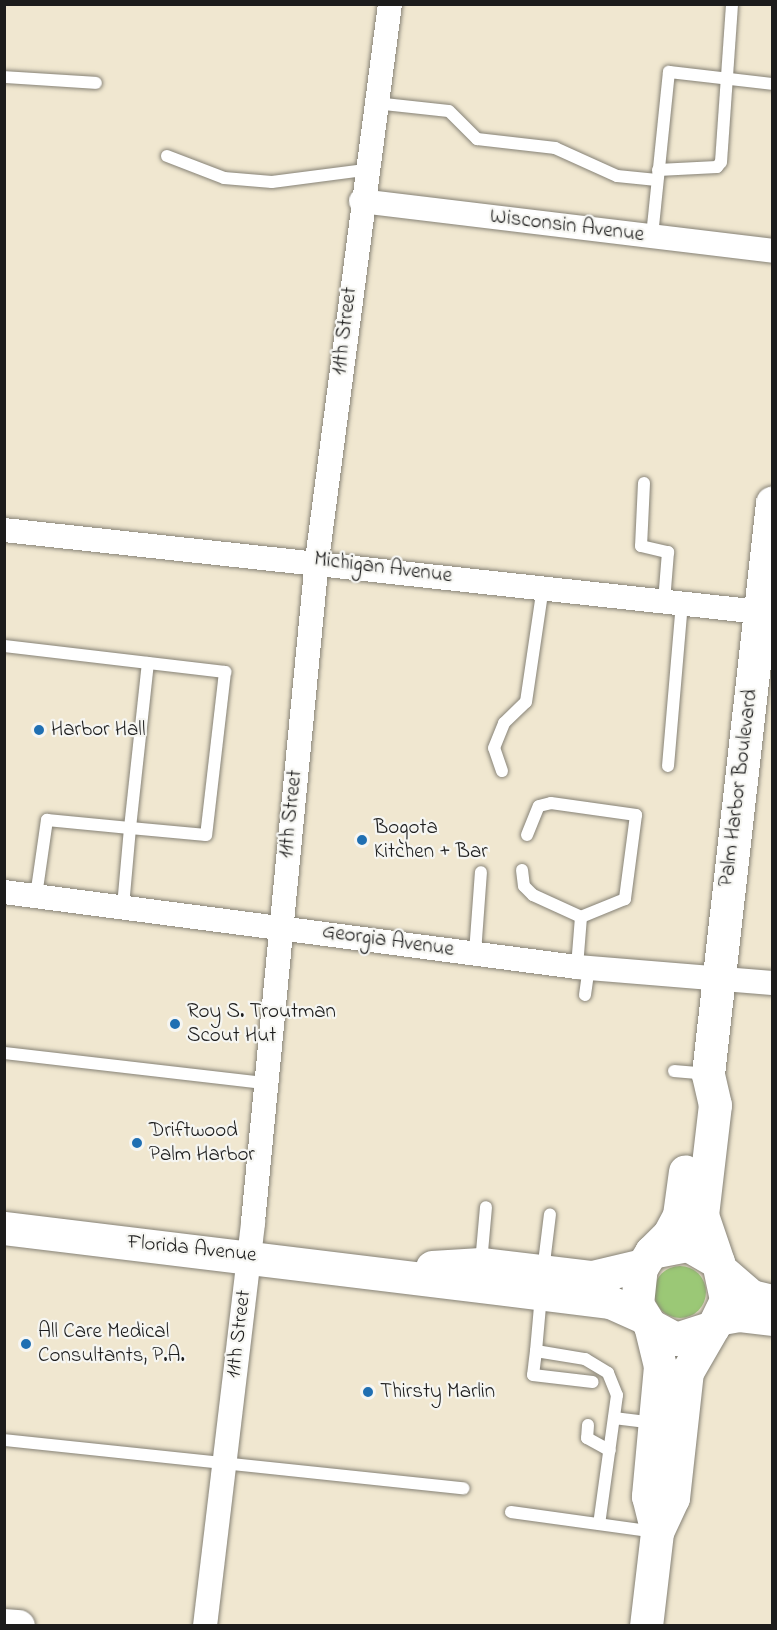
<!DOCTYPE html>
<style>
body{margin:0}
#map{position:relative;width:777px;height:1630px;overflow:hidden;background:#f0e7d0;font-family:"Indie Flower",sans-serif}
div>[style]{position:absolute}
.green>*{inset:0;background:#9bc876}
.round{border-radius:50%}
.roads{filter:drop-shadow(0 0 2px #868276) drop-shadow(0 0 2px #868276)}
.service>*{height:12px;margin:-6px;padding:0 6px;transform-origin:6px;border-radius:6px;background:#fff}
.minor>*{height:24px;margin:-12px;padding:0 12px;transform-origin:12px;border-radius:12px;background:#fff}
.tertiary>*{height:32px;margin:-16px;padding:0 16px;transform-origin:16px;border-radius:16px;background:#fff}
.secondary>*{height:33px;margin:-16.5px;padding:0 16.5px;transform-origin:16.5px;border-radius:16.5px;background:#fff}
.dots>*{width:16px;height:16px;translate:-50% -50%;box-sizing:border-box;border:3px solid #f6f6f2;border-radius:50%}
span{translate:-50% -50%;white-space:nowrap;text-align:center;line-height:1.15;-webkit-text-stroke:4.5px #f6f6f2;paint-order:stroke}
.street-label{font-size:21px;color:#1c1c1c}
.poi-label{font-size:21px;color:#1c1c1c}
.left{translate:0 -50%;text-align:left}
.frame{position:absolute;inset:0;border:6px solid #1c1c1c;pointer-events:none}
</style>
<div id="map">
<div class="green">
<i class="round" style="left:654px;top:1266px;width:52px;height:52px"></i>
</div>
<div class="roads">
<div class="service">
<i style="left:4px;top:77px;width:92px;rotate:3.7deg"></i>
<i style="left:375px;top:103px;width:74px;rotate:6.2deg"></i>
<i style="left:449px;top:111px;width:40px;rotate:45deg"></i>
<i style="left:477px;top:139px;width:79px;rotate:6.6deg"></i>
<i style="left:555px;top:148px;width:68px;rotate:24.3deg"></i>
<i style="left:617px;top:176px;width:40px;rotate:5.7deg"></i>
<i style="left:167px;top:156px;width:61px;rotate:21.1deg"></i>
<i style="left:224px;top:178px;width:48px;rotate:4.8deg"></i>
<i style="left:272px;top:182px;width:94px;rotate:-7.4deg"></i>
<i style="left:658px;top:170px;width:59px;rotate:-2.9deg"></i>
<i style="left:717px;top:167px;width:6px;rotate:-51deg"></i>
<i style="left:721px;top:162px;width:158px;rotate:-86deg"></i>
<i style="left:652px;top:236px;width:165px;rotate:-84.1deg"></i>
<i style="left:669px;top:72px;width:104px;rotate:6.6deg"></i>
<i style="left:644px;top:483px;width:63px;rotate:92.7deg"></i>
<i style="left:641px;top:546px;width:28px;rotate:13deg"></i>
<i style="left:668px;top:552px;width:50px;rotate:94.6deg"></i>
<i style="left:4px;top:646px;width:223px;rotate:6.7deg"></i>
<i style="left:225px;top:672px;width:164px;rotate:96.6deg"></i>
<i style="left:206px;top:835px;width:76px;rotate:-174.7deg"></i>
<i style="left:130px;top:828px;width:79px;rotate:95.1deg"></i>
<i style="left:668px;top:766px;width:163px;rotate:-85.1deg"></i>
<i style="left:502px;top:771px;width:24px;rotate:-109deg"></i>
<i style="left:494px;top:748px;width:27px;rotate:-68deg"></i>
<i style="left:504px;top:723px;width:30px;rotate:-44deg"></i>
<i style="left:526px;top:702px;width:116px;rotate:-81.6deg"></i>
<i style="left:527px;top:835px;width:31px;rotate:-68deg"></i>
<i style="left:539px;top:806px;width:12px;rotate:-14deg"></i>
<i style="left:551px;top:803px;width:86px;rotate:8deg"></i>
<i style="left:636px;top:815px;width:85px;rotate:97.5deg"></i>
<i style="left:625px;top:899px;width:48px;rotate:157.8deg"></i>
<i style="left:581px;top:917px;width:50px;rotate:94.6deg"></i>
<i style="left:522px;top:870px;width:16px;rotate:83deg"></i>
<i style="left:524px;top:886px;width:13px;rotate:45deg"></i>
<i style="left:533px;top:895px;width:53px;rotate:24.6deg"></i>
<i style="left:36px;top:896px;width:77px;rotate:-81.8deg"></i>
<i style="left:47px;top:820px;width:83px;rotate:5.5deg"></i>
<i style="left:130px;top:828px;width:166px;rotate:-83.8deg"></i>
<i style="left:475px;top:953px;width:81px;rotate:-85.8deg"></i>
<i style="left:585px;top:995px;width:27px;rotate:-82deg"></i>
<i style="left:4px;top:1053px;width:262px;rotate:6.6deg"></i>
<i style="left:674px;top:1071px;width:32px;rotate:5deg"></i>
<i style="left:481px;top:1263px;width:56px;rotate:-84.9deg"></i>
<i style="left:543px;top:1271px;width:57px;rotate:-83deg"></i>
<i style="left:541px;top:1295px;width:56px;rotate:95.1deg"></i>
<i style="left:536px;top:1351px;width:50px;rotate:9.3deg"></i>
<i style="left:585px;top:1359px;width:27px;rotate:31deg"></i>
<i style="left:608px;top:1373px;width:24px;rotate:68deg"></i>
<i style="left:617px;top:1395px;width:130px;rotate:97.9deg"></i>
<i style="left:536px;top:1351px;width:24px;rotate:97deg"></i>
<i style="left:533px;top:1375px;width:60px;rotate:6.7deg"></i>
<i style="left:614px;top:1418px;width:41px;rotate:7deg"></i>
<i style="left:588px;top:1425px;width:13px;rotate:94deg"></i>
<i style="left:587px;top:1438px;width:26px;rotate:29deg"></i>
<i style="left:4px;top:1440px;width:462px;rotate:6deg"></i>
<i style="left:511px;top:1512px;width:145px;rotate:7.9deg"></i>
</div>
<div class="minor">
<i style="left:361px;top:201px;width:414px;rotate:6.9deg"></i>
<i style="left:4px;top:530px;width:760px;rotate:6.19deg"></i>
<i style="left:4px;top:892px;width:578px;rotate:7.46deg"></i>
<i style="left:577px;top:967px;width:196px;rotate:4.7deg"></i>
<i style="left:205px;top:1626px;width:407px;rotate:-83.2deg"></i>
<i style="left:253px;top:1222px;width:665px;rotate:-84.48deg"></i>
<i style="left:317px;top:560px;width:561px;rotate:-82.52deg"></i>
</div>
<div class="tertiary">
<i style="left:723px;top:1271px;width:38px;rotate:41deg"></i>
<i style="left:752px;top:1296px;width:21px;rotate:14deg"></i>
<i style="left:717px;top:1320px;width:23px;rotate:-10deg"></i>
<i style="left:740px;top:1316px;width:32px;rotate:7deg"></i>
<i style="left:4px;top:1625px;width:15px;rotate:4deg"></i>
</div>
<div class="secondary">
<i style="left:4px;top:1228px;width:611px;rotate:6.96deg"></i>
<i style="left:610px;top:1302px;width:36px;rotate:24deg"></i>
<i style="left:651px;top:1252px;width:38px;rotate:-11deg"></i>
<i style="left:688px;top:1245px;width:34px;rotate:30deg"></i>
<i style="left:718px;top:1262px;width:39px;rotate:78deg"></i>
<i style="left:726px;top:1300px;width:30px;rotate:116deg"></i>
<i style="left:713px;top:1327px;width:39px;rotate:162deg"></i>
<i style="left:676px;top:1339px;width:30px;rotate:-152deg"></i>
<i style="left:650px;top:1325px;width:25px;rotate:-122deg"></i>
<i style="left:637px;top:1304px;width:36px;rotate:-84deg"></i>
<i style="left:641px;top:1268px;width:19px;rotate:-58deg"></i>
<i style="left:651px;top:1252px;width:25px;rotate:-45deg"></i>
<i style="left:669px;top:1234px;width:21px;rotate:-62deg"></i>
<i style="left:679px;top:1215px;width:44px;rotate:-82.2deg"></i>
<i style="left:718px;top:1262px;width:50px;rotate:-108.8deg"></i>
<i style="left:702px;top:1215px;width:111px;rotate:-83.3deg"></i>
<i style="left:715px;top:1105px;width:32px;rotate:-103deg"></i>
<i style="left:708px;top:1074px;width:575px;rotate:-83.6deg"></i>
<i style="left:432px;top:1267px;width:49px;rotate:-3.5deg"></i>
<i style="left:481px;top:1264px;width:112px;rotate:6.7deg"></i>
<i style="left:592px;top:1277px;width:52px;rotate:-13.2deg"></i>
<i style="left:650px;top:1325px;width:42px;rotate:76.3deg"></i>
<i style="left:660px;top:1366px;width:131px;rotate:95.3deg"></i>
<i style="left:648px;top:1496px;width:37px;rotate:76deg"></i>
<i style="left:646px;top:1626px;width:95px;rotate:-83.3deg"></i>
<i style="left:657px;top:1532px;width:38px;rotate:-65deg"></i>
<i style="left:673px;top:1498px;width:127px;rotate:-83.7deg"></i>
<i style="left:687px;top:1372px;width:52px;rotate:-60deg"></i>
</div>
</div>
<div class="dots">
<i style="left:39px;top:730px;background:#1f6fb2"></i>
<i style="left:362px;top:840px;background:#1f6fb2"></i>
<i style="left:175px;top:1024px;background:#1f6fb2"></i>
<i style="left:137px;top:1143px;background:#1f6fb2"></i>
<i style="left:26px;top:1344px;background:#1f6fb2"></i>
<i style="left:368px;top:1392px;background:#1f6fb2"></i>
</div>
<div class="street-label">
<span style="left:567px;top:226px;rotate:7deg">Wisconsin Avenue</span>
<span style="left:345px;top:331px;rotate:-83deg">11th Street</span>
<span style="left:383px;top:568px;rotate:7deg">Michigan Avenue</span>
<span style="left:739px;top:788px;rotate:-83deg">Palm Harbor Boulevard</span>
<span style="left:291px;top:814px;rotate:-84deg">11th Street</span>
<span style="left:388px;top:941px;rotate:8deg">Georgia Avenue</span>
<span style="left:192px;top:1249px;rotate:6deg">Florida Avenue</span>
<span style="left:239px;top:1334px;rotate:-83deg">11th Street</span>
</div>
<div class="poi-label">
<span class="left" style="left:51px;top:730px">Harbor Hall</span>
<span class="left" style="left:374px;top:840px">Bogota<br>Kitchen + Bar</span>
<span class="left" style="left:187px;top:1024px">Roy S. Troutman<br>Scout Hut</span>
<span class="left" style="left:149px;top:1143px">Driftwood<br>Palm Harbor</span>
<span class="left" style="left:38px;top:1344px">All Care Medical<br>Consultants, P.A.</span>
<span class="left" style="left:380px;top:1392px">Thirsty Marlin</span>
</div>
<div class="frame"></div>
</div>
